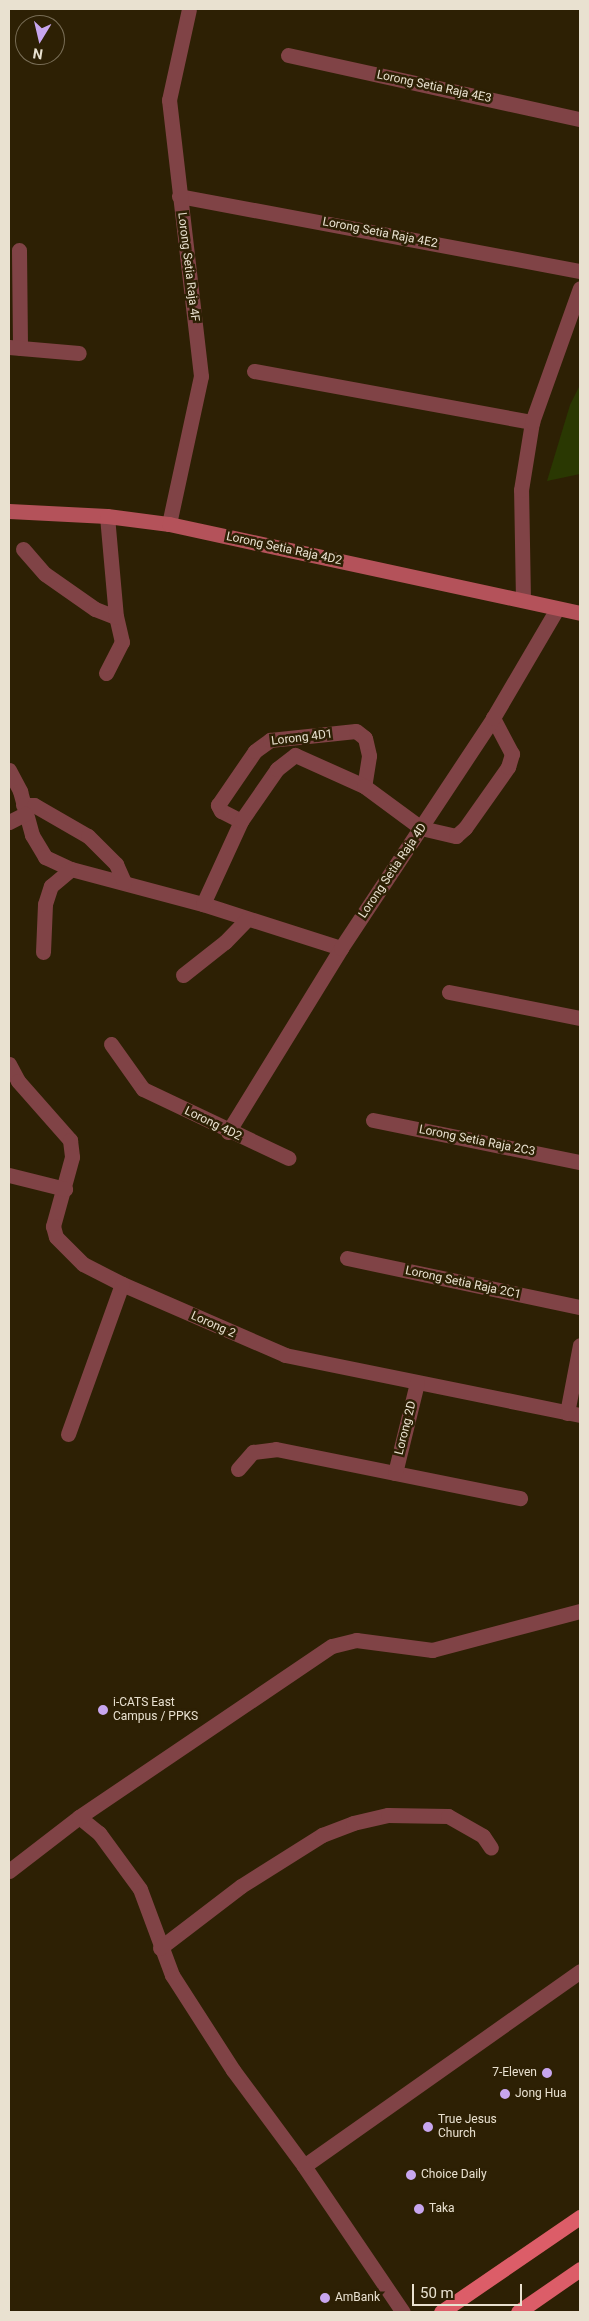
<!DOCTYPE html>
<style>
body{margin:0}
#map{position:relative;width:589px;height:2321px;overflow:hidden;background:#2d2004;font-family:Roboto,sans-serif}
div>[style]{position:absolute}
.green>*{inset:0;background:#2a3802}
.street>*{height:15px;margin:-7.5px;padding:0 7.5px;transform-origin:7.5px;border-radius:7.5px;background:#804346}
.secondary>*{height:15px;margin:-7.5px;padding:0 7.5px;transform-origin:7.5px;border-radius:7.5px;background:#b4525a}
.primary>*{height:15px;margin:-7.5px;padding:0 7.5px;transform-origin:7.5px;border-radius:7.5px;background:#dc5d68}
.dots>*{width:14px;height:14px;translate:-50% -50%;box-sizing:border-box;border:2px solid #2d2004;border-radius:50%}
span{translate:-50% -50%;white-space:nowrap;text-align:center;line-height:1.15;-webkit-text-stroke:5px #2d2004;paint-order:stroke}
.street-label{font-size:12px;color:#e9e1d0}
.poi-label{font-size:12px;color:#e9e1d0}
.left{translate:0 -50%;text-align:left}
.right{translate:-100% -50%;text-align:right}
.frame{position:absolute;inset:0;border:10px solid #e9e1d0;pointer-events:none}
.north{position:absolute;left:15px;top:15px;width:50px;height:50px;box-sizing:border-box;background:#2d2004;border:1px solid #786d56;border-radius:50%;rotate:189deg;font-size:14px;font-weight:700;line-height:20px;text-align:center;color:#e9e1d0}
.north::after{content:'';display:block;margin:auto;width:18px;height:22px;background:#c8a6ef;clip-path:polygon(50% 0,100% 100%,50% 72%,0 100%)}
.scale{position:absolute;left:412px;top:2284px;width:110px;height:22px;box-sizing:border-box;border:2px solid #e9e1d0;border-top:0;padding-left:6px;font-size:15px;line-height:18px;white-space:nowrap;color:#e9e1d0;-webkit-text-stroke:4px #2d2004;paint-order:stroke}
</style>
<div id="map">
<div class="green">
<i style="clip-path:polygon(580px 385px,580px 474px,547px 481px,570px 405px)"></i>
</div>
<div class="street">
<i style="left:288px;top:55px;width:299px;rotate:12.4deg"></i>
<i style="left:179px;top:196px;width:408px;rotate:10.6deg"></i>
<i style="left:19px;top:250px;width:98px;rotate:89.4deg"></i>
<i style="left:9px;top:347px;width:70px;rotate:4.9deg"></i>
<i style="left:254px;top:371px;width:283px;rotate:10.4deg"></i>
<i style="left:169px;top:524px;width:151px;rotate:-77.8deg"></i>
<i style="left:201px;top:376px;width:278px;rotate:-96.6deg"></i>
<i style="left:169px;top:100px;width:93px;rotate:-77.6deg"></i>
<i style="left:23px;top:549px;width:33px;rotate:49deg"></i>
<i style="left:45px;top:574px;width:61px;rotate:35deg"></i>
<i style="left:95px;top:609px;width:22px;rotate:21deg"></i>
<i style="left:523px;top:600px;width:110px;rotate:-91deg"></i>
<i style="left:521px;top:490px;width:69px;rotate:-80.8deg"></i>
<i style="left:532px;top:422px;width:142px;rotate:-70.3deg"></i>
<i style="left:106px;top:673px;width:35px;rotate:-63deg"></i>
<i style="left:122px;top:642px;width:26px;rotate:-103deg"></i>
<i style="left:116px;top:617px;width:101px;rotate:-95.1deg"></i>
<i style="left:9px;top:770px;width:24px;rotate:62deg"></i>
<i style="left:20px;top:791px;width:46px;rotate:74.7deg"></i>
<i style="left:32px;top:835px;width:26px;rotate:59deg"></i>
<i style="left:45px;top:857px;width:29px;rotate:25deg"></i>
<i style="left:71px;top:869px;width:137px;rotate:14.9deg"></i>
<i style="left:203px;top:904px;width:145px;rotate:17.7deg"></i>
<i style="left:23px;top:805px;width:11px"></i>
<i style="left:34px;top:805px;width:62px;rotate:29.9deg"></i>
<i style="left:88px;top:836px;width:40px;rotate:45deg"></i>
<i style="left:116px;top:864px;width:20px;rotate:66deg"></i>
<i style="left:241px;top:821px;width:22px;rotate:-153deg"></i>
<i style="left:221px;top:811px;width:7px;rotate:-117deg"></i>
<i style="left:218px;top:805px;width:65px;rotate:-55.6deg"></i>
<i style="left:255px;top:751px;width:19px;rotate:-36deg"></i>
<i style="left:270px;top:740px;width:86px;rotate:-6deg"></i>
<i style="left:356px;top:731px;width:11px;rotate:38deg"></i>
<i style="left:365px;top:738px;width:18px;rotate:77deg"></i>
<i style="left:369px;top:756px;width:30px;rotate:99deg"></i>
<i style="left:9px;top:822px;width:18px;rotate:-27deg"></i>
<i style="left:203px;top:904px;width:91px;rotate:-65.4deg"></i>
<i style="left:241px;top:821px;width:63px;rotate:-55.3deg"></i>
<i style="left:277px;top:769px;width:23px;rotate:-38deg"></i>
<i style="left:295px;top:755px;width:76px;rotate:24.2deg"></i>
<i style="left:364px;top:786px;width:71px;rotate:36.4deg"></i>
<i style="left:421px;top:828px;width:36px;rotate:13deg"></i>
<i style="left:456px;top:836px;width:12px;rotate:-42deg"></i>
<i style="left:465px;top:828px;width:75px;rotate:-54.8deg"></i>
<i style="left:508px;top:767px;width:14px;rotate:-73deg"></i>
<i style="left:512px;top:754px;width:41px;rotate:-117.8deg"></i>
<i style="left:43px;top:952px;width:48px;rotate:-87.6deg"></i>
<i style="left:45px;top:904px;width:19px;rotate:-72deg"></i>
<i style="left:51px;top:886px;width:26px;rotate:-40deg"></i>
<i style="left:183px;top:975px;width:53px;rotate:-38.2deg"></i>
<i style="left:225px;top:942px;width:32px;rotate:-46deg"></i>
<i style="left:449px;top:992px;width:134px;rotate:11.2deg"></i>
<i style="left:111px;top:1044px;width:55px;rotate:54.6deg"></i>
<i style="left:143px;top:1089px;width:161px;rotate:25.4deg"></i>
<i style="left:9px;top:1064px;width:19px;rotate:62deg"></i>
<i style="left:18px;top:1081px;width:79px;rotate:48.6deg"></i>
<i style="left:70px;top:1140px;width:17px;rotate:83deg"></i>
<i style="left:72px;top:1157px;width:72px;rotate:105.4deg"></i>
<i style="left:53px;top:1226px;width:11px;rotate:75deg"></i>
<i style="left:56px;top:1237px;width:38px;rotate:45deg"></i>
<i style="left:83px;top:1264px;width:44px;rotate:27.1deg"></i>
<i style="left:122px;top:1284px;width:178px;rotate:23.5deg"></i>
<i style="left:285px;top:1355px;width:301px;rotate:11.5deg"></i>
<i style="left:373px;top:1120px;width:211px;rotate:11.5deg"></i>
<i style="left:228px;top:1132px;width:216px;rotate:-58.4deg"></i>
<i style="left:341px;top:948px;width:276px;rotate:-56.5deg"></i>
<i style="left:493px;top:718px;width:126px;rotate:-59.6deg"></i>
<i style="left:9px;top:1175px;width:58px;rotate:14deg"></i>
<i style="left:347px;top:1258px;width:238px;rotate:11.9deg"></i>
<i style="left:567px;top:1413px;width:69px;rotate:-79.2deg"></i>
<i style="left:68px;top:1434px;width:159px;rotate:-70.2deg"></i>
<i style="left:238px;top:1469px;width:23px;rotate:-49deg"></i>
<i style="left:253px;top:1452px;width:23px;rotate:-7deg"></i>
<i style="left:276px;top:1449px;width:249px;rotate:11.4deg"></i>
<i style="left:395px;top:1473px;width:93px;rotate:-76.3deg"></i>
<i style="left:79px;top:1817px;width:26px;rotate:39deg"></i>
<i style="left:99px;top:1833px;width:69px;rotate:53.8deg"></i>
<i style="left:140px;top:1889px;width:92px;rotate:69.6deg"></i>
<i style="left:172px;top:1975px;width:113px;rotate:57.3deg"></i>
<i style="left:233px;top:2070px;width:119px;rotate:53.5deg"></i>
<i style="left:304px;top:2166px;width:176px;rotate:55.9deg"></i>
<i style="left:9px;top:1871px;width:88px;rotate:-37.6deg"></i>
<i style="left:79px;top:1817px;width:305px;rotate:-34.1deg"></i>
<i style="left:332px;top:1646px;width:25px;rotate:-14deg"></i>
<i style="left:356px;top:1640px;width:77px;rotate:7.5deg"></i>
<i style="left:432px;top:1650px;width:153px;rotate:-14.8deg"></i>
<i style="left:160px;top:1948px;width:102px;rotate:-37.4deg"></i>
<i style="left:241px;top:1886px;width:96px;rotate:-32.2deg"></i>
<i style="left:322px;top:1835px;width:33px;rotate:-21deg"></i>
<i style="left:353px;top:1823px;width:36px;rotate:-13deg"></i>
<i style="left:388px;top:1815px;width:60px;rotate:1deg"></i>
<i style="left:448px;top:1816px;width:40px;rotate:29.7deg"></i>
<i style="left:483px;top:1836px;width:14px;rotate:56deg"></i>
<i style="left:304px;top:2166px;width:338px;rotate:-35.2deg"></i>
</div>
<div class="secondary">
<i style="left:9px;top:511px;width:98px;rotate:2.9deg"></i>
<i style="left:107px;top:516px;width:63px;rotate:7.4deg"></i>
<i style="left:169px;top:524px;width:421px;rotate:12.2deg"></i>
</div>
<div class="primary">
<i style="left:441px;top:2312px;width:168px;rotate:-34.4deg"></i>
<i style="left:518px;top:2312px;width:75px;rotate:-34.7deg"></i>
</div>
<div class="dots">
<i style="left:103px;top:1710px;background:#c8a6ef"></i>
<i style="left:547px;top:2073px;background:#c8a6ef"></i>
<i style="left:505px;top:2094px;background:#c8a6ef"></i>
<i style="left:428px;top:2127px;background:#c8a6ef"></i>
<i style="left:411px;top:2175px;background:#c8a6ef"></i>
<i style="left:419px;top:2209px;background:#c8a6ef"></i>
<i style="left:325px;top:2298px;background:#c8a6ef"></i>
</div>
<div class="street-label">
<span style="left:434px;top:87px;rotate:12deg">Lorong Setia Raja 4E3</span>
<span style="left:380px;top:233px;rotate:11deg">Lorong Setia Raja 4E2</span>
<span style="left:188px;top:267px;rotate:83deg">Lorong Setia Raja 4F</span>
<span style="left:284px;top:549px;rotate:12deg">Lorong Setia Raja 4D2</span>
<span style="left:302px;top:738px;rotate:-7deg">Lorong 4D1</span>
<span style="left:393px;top:871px;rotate:-56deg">Lorong Setia Raja 4D</span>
<span style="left:213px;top:1124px;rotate:26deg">Lorong 4D2</span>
<span style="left:477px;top:1141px;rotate:11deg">Lorong Setia Raja 2C3</span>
<span style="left:463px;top:1283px;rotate:12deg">Lorong Setia Raja 2C1</span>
<span style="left:213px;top:1325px;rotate:24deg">Lorong 2</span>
<span style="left:406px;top:1428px;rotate:-76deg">Lorong 2D</span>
</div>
<div class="poi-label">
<span class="left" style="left:113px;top:1710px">i-CATS East<br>Campus / PPKS</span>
<span class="right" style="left:537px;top:2073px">7-Eleven</span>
<span class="left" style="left:515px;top:2094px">Jong Hua</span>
<span class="left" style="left:438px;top:2127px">True Jesus<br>Church</span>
<span class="left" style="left:421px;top:2175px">Choice Daily</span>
<span class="left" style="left:429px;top:2209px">Taka</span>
<span class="left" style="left:335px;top:2298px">AmBank</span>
</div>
<div class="frame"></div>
<div class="north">N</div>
<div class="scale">50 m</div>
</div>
